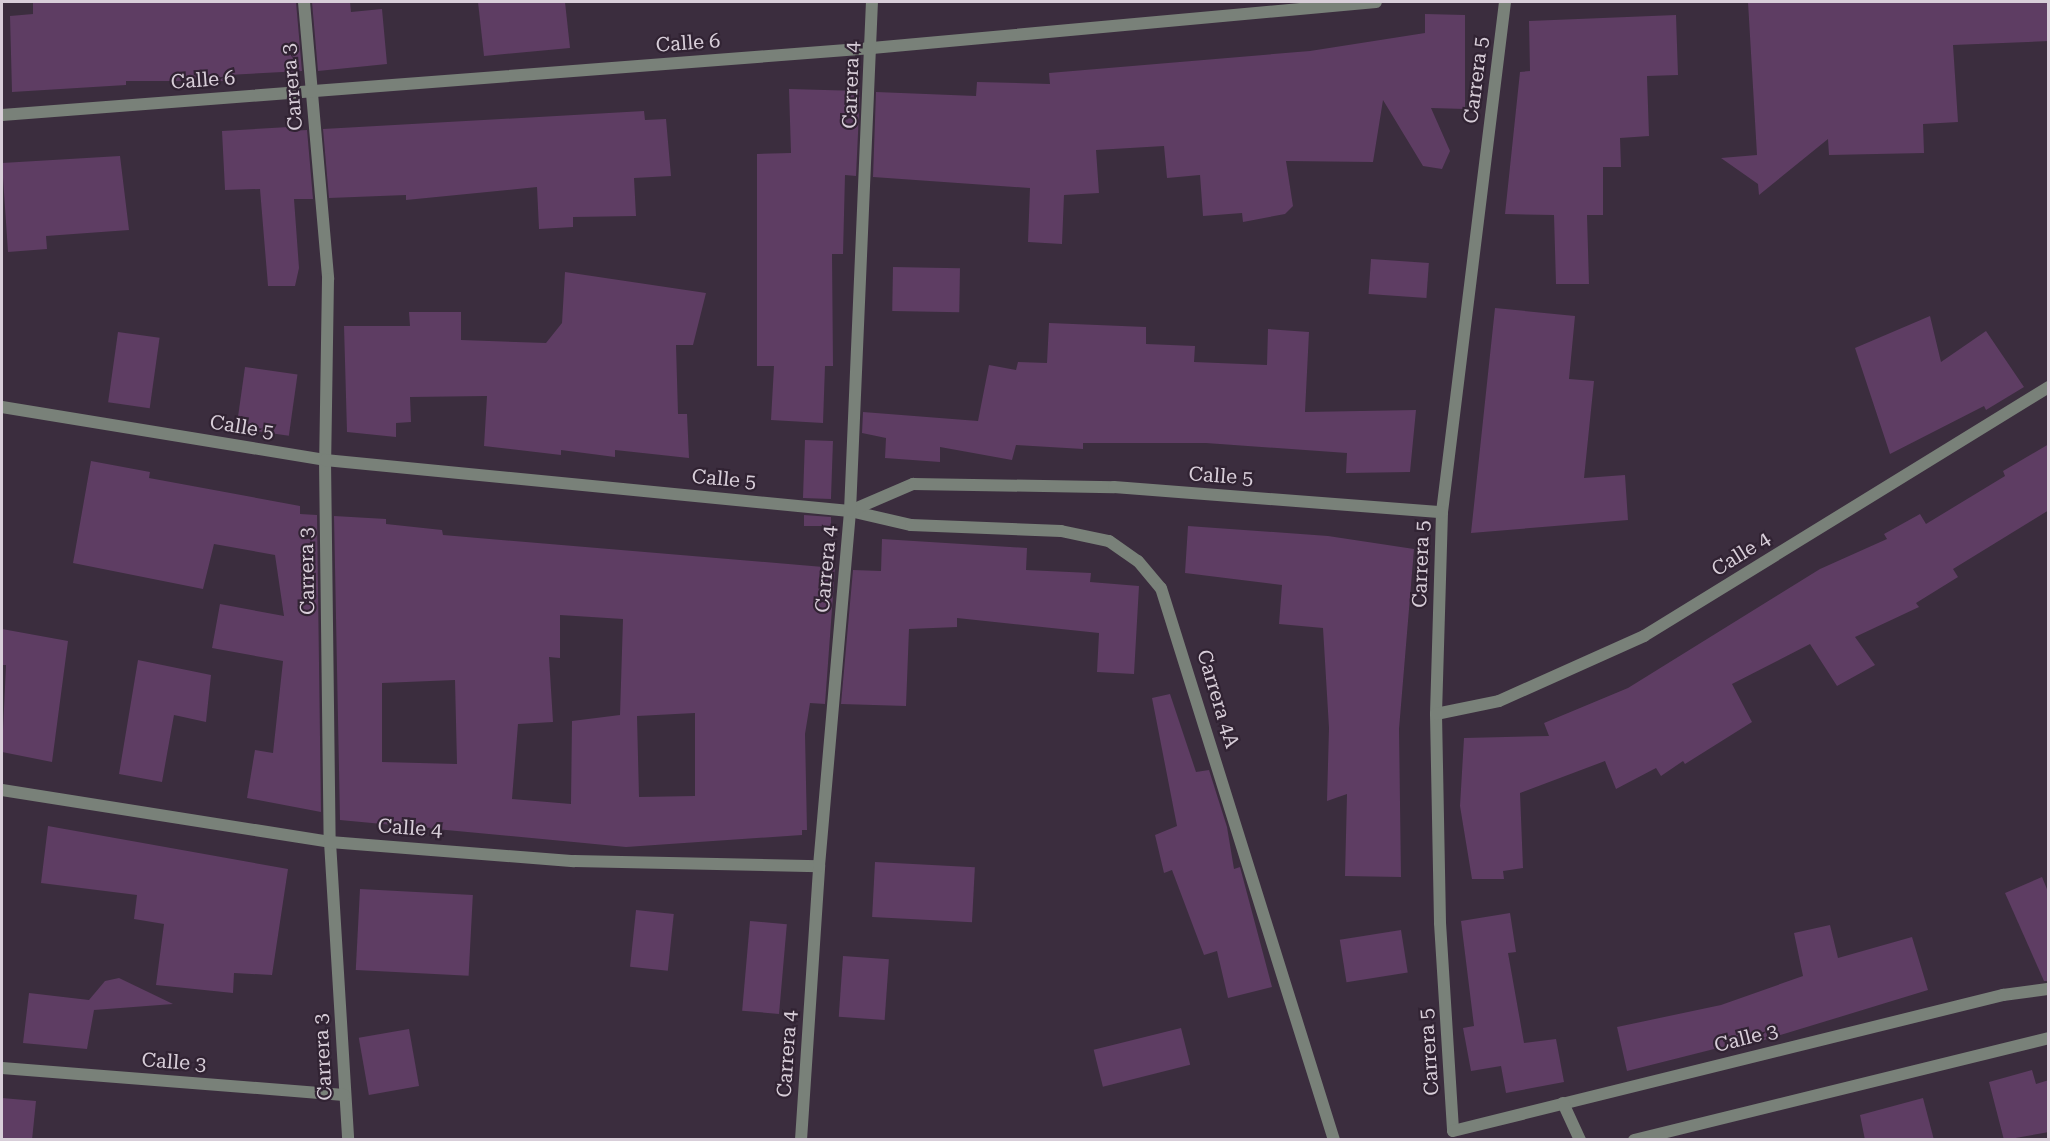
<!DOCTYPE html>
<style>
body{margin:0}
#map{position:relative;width:2050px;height:1141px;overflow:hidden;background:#3b2d3e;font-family:"Roboto Serif",serif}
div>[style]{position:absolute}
.building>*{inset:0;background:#5e3d63;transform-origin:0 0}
.minor>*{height:12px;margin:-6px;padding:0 6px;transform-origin:6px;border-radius:6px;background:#798179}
span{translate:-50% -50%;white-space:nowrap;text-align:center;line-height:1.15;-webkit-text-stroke:4.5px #312333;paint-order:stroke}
.street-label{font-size:20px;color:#d8ced9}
.frame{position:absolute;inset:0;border:3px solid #d8ced9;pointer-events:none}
</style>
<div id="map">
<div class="building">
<i style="clip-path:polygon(33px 2px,296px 2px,302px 71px,227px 75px,227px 81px,126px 81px,126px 85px,12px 92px,10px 16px,33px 14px)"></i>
<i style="clip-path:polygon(312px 2px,350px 2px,351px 12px,382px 9px,387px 64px,318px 71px)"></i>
<i style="clip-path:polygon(478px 2px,565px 2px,570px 48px,484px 56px)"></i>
<i style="clip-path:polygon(1748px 2px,2049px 2px,2049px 41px,1953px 45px,1958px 122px,1923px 124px,1924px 153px,1829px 155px,1828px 139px,1759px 195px,1758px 184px,1721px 158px,1757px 155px)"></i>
<i style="clip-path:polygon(1425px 14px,1465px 15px,1465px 109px,1431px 108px,1450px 151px,1442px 169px,1423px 166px,1383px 100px,1373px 162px,1286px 161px,1293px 206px,1285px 214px,1243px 222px,1242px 213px,1203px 216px,1200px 175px,1167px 178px,1164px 146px,1096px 150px,1099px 193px,1064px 195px,1062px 244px,1028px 242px,1030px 188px,873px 177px,876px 92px,976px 96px,977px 82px,1050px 84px,1049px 73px,1310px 51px,1425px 33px)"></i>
<i style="clip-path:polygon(1676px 15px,1678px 75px,1647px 76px,1649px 136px,1620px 138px,1621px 167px,1603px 167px,1603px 215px,1587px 215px,1589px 284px,1556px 284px,1554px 215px,1505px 214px,1520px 72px,1530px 71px,1529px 21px)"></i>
<i style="clip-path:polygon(789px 89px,860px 91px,856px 176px,845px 175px,843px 254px,832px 254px,833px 366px,825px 366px,823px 423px,771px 420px,774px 366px,757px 366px,757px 154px,791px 153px)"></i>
<i style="clip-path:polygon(644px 111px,645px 120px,666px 119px,671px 176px,634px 178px,636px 216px,573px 217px,573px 227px,539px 229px,537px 187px,406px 200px,406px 195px,329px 198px,323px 129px)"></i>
<i style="clip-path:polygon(289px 127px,289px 131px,307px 130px,313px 199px,294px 199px,299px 268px,295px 286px,268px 286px,260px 189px,225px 190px,222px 131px)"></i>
<i style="clip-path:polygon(120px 156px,129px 230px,46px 236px,47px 249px,8px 252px,2px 163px)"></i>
<i style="left:1371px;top:259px;width:58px;height:35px;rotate:4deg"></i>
<i style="left:893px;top:267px;width:67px;height:44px;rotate:1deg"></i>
<i style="clip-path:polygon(565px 272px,706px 293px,693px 345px,676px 345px,678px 414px,687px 414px,689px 458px,615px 450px,615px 457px,561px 450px,561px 455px,484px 446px,487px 396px,410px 397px,411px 422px,396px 423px,396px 437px,347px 432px,344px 326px,410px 326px,409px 312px,461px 312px,461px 340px,546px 343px,562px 323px)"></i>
<i style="clip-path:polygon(1495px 308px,1575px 316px,1569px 379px,1594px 381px,1584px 478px,1625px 475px,1628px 520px,1471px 533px)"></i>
<i style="clip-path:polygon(1930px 316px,1941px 362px,1986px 331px,2024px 387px,1986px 410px,1984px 406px,1890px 454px,1855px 348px)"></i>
<i style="clip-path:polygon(1049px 323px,1146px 327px,1146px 344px,1195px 346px,1194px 362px,1267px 365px,1268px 329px,1309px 332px,1305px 412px,1416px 410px,1410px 472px,1346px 473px,1347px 453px,1206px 443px,1083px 443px,1083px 449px,1016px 445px,1012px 460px,940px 447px,940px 462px,885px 458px,886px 438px,862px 433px,863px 412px,978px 421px,989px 365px,1016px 370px,1018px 362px,1047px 363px)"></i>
<i style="left:118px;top:332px;width:42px;height:71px;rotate:8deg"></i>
<i style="left:245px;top:367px;width:53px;height:62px;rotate:8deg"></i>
<i style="left:805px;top:440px;width:28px;height:58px;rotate:2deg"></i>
<i style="clip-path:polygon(2049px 444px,2049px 510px,1953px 569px,1958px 577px,1916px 603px,1919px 607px,1855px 637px,1875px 665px,1837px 686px,1810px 644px,1732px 684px,1752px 722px,1685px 764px,1683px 761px,1661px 776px,1656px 768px,1616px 789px,1605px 761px,1520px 793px,1523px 868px,1503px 871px,1504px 879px,1472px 879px,1460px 806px,1464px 738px,1549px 736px,1544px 723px,1628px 688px,1820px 569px,1887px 539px,1884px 534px,1920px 514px,1926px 524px,2005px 476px,2003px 471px)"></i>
<i style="clip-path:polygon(91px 461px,150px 472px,149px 478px,300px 506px,300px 514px,317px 515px,321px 812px,247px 798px,255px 750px,273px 753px,283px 661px,212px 648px,220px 604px,284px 616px,275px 555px,214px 544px,203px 589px,73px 563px)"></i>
<i style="clip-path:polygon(804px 515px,831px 517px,831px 526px,804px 526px)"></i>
<i style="clip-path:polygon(evenodd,334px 516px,386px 519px,386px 524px,442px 530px,443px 535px,835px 568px,825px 704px,810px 703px,805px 734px,807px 830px,802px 830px,802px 835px,626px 847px,340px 820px,334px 516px,560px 615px,623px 619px,620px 715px,572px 721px,571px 804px,512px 799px,518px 724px,553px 722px,549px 657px,560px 658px,560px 615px,334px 516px,455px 680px,457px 764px,382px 762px,382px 683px,455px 680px,334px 516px,695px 713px,695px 796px,639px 797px,637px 716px,695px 713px)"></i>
<i style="clip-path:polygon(1188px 526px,1328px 536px,1414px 549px,1399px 729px,1401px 877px,1345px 876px,1347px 794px,1327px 801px,1329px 728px,1323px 628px,1279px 624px,1282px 585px,1185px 573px)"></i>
<i style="clip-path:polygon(882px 539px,1027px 548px,1026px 570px,1091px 573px,1090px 582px,1139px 586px,1134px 674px,1097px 672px,1099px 633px,957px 618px,957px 627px,909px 629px,906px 706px,841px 704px,853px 570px,881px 571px)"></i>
<i style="clip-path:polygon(2px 629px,68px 641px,52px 762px,2px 752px,6px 665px,2px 665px)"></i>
<i style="clip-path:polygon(138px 660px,211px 675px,206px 722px,174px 715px,162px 782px,119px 774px)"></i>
<i style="clip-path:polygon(1170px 694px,1196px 772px,1209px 770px,1227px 827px,1234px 869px,1240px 867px,1272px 987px,1228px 998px,1217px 951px,1204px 955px,1172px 870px,1164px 873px,1155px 835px,1177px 826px,1152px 698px)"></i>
<i style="clip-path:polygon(48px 826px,288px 869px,272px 975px,234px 973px,233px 993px,156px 985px,164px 924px,134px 919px,137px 895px,41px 883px)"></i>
<i style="left:875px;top:862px;width:100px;height:55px;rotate:3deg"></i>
<i style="clip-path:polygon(2042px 877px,2049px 894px,2049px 981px,2044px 981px,2005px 893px)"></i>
<i style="left:360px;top:889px;width:113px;height:81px;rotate:3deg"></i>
<i style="left:636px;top:910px;width:38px;height:57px;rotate:6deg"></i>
<i style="clip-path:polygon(1510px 913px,1516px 952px,1508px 953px,1524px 1043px,1556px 1039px,1564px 1082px,1506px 1093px,1501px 1066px,1471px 1071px,1463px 1028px,1474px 1026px,1461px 921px)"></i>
<i style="left:750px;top:921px;width:37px;height:90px;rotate:5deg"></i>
<i style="clip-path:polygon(1830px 925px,1838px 958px,1912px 937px,1928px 990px,1735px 1049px,1734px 1044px,1627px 1071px,1617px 1027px,1721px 1005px,1803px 976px,1794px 933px)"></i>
<i style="left:1401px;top:930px;width:43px;height:62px;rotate:81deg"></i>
<i style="left:843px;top:956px;width:46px;height:61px;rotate:4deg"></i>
<i style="clip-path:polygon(119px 978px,173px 1004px,94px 1010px,87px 1049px,23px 1043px,29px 993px,89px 1000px,105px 981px)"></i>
<i style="left:1181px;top:1028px;width:38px;height:90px;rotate:76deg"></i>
<i style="left:409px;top:1029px;width:58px;height:51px;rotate:80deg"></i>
<i style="clip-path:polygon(2032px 1070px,2036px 1084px,2049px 1080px,2049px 1132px,2004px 1140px,1989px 1082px)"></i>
<i style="clip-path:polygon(2px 1098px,36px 1101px,32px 1140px,2px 1140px)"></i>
<i style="clip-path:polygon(1923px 1098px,1934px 1140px,1865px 1140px,1860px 1115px)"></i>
</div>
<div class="minor">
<i style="left:304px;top:2px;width:278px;rotate:85deg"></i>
<i style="left:328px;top:279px;width:181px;rotate:90.9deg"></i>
<i style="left:325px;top:460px;width:382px;rotate:89.3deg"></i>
<i style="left:330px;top:842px;width:299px;rotate:86.5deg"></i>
<i style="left:1505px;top:2px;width:514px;rotate:97.04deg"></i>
<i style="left:1442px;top:512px;width:202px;rotate:91.7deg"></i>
<i style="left:1436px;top:714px;width:209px;rotate:88.9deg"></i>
<i style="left:1440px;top:923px;width:208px;rotate:86.4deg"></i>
<i style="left:1453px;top:1131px;width:567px;rotate:-13.89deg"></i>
<i style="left:2003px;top:995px;width:45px;rotate:-7.6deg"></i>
<i style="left:2px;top:115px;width:873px;rotate:-4.4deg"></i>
<i style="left:872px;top:48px;width:506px;rotate:-5.21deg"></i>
<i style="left:2px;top:407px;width:327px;rotate:9.3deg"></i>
<i style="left:325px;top:460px;width:527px;rotate:5.55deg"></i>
<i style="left:850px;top:511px;width:63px;rotate:12.9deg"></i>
<i style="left:911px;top:525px;width:150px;rotate:2.3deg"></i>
<i style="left:1061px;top:531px;width:49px;rotate:11.8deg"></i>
<i style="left:1109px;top:541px;width:35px;rotate:35deg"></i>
<i style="left:1138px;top:561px;width:35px;rotate:50deg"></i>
<i style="left:1161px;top:588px;width:578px;rotate:72.6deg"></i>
<i style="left:850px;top:511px;width:69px;rotate:-23.2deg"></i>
<i style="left:913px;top:484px;width:201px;rotate:0.9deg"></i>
<i style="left:1114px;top:487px;width:329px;rotate:4.4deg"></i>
<i style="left:1436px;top:714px;width:64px;rotate:-11.7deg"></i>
<i style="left:1499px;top:701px;width:159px;rotate:-24.1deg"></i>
<i style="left:1644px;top:636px;width:475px;rotate:-31.6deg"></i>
<i style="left:2px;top:790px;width:332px;rotate:9deg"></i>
<i style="left:330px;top:842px;width:245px;rotate:4.5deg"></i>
<i style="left:574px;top:861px;width:245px;rotate:1.2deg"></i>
<i style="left:2px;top:1068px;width:343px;rotate:4.5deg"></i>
<i style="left:1563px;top:1103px;width:41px;rotate:65.3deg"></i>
<i style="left:801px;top:1140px;width:275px;rotate:-86.2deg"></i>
<i style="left:819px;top:866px;width:356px;rotate:-85deg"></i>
<i style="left:850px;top:511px;width:509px;rotate:-87.53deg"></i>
<i style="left:1634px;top:1140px;width:426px;rotate:-13.8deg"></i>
</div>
<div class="street-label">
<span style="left:688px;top:43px;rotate:-4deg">Calle 6</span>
<span style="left:203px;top:80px;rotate:-4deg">Calle 6</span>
<span style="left:1476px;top:80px;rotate:-83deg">Carrera 5</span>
<span style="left:851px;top:85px;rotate:-88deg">Carrera 4</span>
<span style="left:292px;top:87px;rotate:-95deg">Carrera 3</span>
<span style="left:242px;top:427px;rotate:9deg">Calle 5</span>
<span style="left:1221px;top:476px;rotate:4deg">Calle 5</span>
<span style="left:724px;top:479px;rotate:5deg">Calle 5</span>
<span style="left:1741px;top:554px;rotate:-32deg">Calle 4</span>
<span style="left:1421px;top:564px;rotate:-88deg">Carrera 5</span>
<span style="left:826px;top:569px;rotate:-85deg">Carrera 4</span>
<span style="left:307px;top:571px;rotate:-91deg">Carrera 3</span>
<span style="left:1218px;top:699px;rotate:73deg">Carrera 4A</span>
<span style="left:410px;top:828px;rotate:4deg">Calle 4</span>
<span style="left:1746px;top:1038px;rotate:-14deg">Calle 3</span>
<span style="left:1429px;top:1052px;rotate:-94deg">Carrera 5</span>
<span style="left:787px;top:1054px;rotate:-86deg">Carrera 4</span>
<span style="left:323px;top:1057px;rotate:-93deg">Carrera 3</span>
<span style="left:174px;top:1062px;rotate:4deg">Calle 3</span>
</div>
<div class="frame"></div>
</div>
